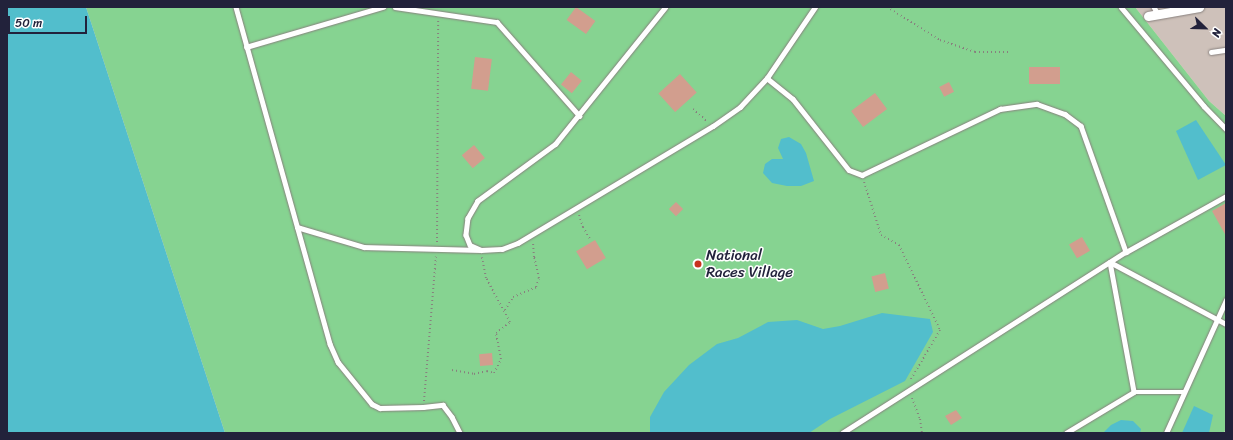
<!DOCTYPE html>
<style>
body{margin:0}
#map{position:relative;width:1233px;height:440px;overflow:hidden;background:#efe0c1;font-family:Sriracha,sans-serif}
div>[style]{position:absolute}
.industrial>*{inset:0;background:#cec1ba}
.green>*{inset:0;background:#86d391}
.water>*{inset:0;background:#52becc}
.building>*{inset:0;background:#d29e8e;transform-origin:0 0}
.path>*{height:2px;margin-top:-1px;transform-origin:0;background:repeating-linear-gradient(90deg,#88817e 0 1px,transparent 0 4px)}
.roads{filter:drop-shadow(0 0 1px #88817e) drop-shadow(0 0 1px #88817e)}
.service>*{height:4.5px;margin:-2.25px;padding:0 2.25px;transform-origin:2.25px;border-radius:2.25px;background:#fff}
.minor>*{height:9px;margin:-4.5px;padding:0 4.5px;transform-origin:4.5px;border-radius:4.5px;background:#fff}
.dots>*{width:11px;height:11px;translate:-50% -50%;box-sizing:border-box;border:2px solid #fff;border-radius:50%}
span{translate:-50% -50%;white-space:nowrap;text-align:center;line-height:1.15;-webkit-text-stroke:3px #fff;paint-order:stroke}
.poi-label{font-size:15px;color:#22223b}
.left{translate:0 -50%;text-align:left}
.frame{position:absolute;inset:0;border:8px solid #22223b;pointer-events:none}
.north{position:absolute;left:1185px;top:8px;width:40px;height:40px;-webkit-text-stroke:3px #fff;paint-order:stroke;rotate:113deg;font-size:11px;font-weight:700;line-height:16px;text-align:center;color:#22223b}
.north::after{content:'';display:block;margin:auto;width:14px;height:18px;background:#22223b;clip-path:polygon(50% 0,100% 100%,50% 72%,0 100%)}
.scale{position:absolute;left:8px;top:16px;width:79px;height:18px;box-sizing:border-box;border:2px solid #22223b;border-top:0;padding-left:5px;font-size:12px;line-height:14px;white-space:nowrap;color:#22223b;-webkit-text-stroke:3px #fff;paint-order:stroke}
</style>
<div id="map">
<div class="industrial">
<i style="clip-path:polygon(1135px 7px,1226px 7px,1226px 116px,1209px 101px)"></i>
</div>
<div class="green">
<i style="clip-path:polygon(86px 7px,1135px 7px,1209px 101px,1226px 116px,1226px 428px,1224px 433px,225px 433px)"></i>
</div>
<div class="water">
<i style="clip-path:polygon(7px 7px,86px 7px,225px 433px,7px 433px)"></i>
<i style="clip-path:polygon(1196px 120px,1226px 165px,1198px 180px,1176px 131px)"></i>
<i style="clip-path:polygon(789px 137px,801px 144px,806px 153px,814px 181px,801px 186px,787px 186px,772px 183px,763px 173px,765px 164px,772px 159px,783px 159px,778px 148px,781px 139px)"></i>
<i style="clip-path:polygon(882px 313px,930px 319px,933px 332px,905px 381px,830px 419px,809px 433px,650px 433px,650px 417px,664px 392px,689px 365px,717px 344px,738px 338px,768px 322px,797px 320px,823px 329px,840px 326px)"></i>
<i style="clip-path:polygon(1194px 406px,1213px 415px,1209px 433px,1182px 433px)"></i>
<i style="clip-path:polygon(1121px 420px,1133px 421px,1141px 429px,1140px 433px,1103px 433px,1111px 425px)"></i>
</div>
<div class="building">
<i style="left:576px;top:7px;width:24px;height:16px;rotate:36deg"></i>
<i style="left:475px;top:57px;width:17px;height:32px;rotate:7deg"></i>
<i style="left:1060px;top:67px;width:17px;height:31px;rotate:90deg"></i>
<i style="left:571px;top:72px;width:14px;height:16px;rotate:39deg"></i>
<i style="left:680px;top:74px;width:25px;height:29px;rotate:48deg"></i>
<i style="left:949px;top:82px;width:11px;height:11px;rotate:63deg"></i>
<i style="left:875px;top:93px;width:20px;height:30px;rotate:53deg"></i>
<i style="left:474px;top:145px;width:17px;height:16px;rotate:50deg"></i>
<i style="left:676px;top:202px;width:10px;height:10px;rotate:45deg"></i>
<i style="clip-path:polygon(1226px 203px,1226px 236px,1212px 211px)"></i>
<i style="left:1082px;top:237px;width:16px;height:15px;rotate:60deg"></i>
<i style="left:595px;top:240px;width:21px;height:22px;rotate:59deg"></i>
<i style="left:885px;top:273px;width:16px;height:14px;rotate:76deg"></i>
<i style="left:492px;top:353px;width:12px;height:13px;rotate:85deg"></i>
<i style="clip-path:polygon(956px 410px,962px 418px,951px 425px,945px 416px)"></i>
</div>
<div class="path">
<i style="left:887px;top:7px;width:62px;rotate:31.9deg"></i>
<i style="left:940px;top:40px;width:37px;rotate:19deg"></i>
<i style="left:975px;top:52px;width:35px"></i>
<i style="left:693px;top:109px;width:20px;rotate:41deg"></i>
<i style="left:864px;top:182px;width:56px;rotate:72.2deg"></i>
<i style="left:881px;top:235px;width:21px;rotate:29deg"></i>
<i style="left:899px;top:245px;width:94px;rotate:64.2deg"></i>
<i style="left:940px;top:330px;width:59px;rotate:120.5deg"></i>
<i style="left:579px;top:215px;width:13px;rotate:72deg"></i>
<i style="left:583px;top:227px;width:14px;rotate:60deg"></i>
<i style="left:437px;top:242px;width:222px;rotate:-89.7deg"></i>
<i style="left:505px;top:310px;width:15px;rotate:-58deg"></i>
<i style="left:513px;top:297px;width:25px;rotate:-23deg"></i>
<i style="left:536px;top:287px;width:9px;rotate:-72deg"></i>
<i style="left:539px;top:278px;width:22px;rotate:-103deg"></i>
<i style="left:534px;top:257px;width:15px;rotate:-94deg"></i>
<i style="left:452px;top:370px;width:22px;rotate:10deg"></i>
<i style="left:474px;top:374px;width:13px;rotate:-13deg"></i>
<i style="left:487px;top:371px;width:7px;rotate:16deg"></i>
<i style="left:494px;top:373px;width:16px;rotate:-63deg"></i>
<i style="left:501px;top:359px;width:26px;rotate:-101deg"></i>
<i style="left:496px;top:333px;width:18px;rotate:-38deg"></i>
<i style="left:510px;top:322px;width:50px;rotate:-118.6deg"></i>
<i style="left:486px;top:278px;width:21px;rotate:-101deg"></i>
<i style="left:912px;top:398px;width:22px;rotate:69deg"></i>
<i style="left:920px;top:419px;width:14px;rotate:82deg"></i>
<i style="left:424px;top:401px;width:145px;rotate:-85.3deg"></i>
</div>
<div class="roads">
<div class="service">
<i style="left:236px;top:7px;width:350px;rotate:74.4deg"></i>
<i style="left:330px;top:344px;width:20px;rotate:66deg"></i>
<i style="left:338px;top:362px;width:54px;rotate:51deg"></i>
<i style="left:372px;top:404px;width:9px;rotate:27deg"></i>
<i style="left:380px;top:408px;width:43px;rotate:-1.3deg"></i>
<i style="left:423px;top:407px;width:20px;rotate:-6deg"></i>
<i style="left:443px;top:405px;width:15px;rotate:53deg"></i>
<i style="left:452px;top:417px;width:18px;rotate:63deg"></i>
<i style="left:395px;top:7px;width:103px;rotate:8.4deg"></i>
<i style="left:497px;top:22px;width:125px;rotate:48.6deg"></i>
<i style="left:666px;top:7px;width:176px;rotate:128.8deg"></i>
<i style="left:556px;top:144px;width:97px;rotate:143.8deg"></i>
<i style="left:478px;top:201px;width:20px;rotate:120deg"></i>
<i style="left:468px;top:218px;width:17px;rotate:97deg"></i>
<i style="left:466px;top:235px;width:11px;rotate:68deg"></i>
<i style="left:470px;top:245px;width:12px;rotate:24deg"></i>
<i style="left:481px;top:250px;width:21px;rotate:-3deg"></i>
<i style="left:502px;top:249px;width:17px;rotate:-21deg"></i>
<i style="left:518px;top:243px;width:227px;rotate:-31deg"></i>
<i style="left:713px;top:126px;width:33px;rotate:-35deg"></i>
<i style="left:740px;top:107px;width:40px;rotate:-47deg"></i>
<i style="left:767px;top:78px;width:86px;rotate:-55.9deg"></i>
<i style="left:1121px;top:7px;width:129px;rotate:50deg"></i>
<i style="left:1204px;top:106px;width:32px;rotate:46deg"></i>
<i style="left:1154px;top:7px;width:8px;rotate:60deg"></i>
<i style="left:246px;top:47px;width:143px;rotate:-16.3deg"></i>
<i style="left:1211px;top:52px;width:15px;rotate:-8deg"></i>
<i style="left:767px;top:78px;width:33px;rotate:39deg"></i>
<i style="left:793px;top:99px;width:90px;rotate:51.7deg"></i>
<i style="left:849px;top:170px;width:14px;rotate:21deg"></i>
<i style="left:862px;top:175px;width:153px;rotate:-25.6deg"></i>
<i style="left:1000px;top:109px;width:37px;rotate:-8deg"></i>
<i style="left:1037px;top:104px;width:30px;rotate:20deg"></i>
<i style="left:1065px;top:114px;width:20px;rotate:37deg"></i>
<i style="left:1081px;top:126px;width:134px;rotate:70.3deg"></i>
<i style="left:1126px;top:252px;width:336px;rotate:147.4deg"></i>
<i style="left:297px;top:227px;width:70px;rotate:16.6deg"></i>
<i style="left:364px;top:247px;width:115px;rotate:1.5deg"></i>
<i style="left:1126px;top:252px;width:115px;rotate:-29.2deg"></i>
<i style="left:1110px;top:262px;width:132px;rotate:79.5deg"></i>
<i style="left:1110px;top:262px;width:132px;rotate:28.1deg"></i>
<i style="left:1066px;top:433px;width:79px;rotate:-31.1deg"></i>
<i style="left:1134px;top:392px;width:51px"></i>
<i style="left:1166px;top:433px;width:146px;rotate:-65.7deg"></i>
</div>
<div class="minor">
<i style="left:1148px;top:16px;width:52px;rotate:-10deg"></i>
</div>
</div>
<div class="dots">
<i style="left:698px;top:264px;background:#c8321e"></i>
</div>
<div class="poi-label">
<span class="left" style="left:706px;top:264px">National<br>Races Village</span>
</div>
<div class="frame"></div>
<div class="north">N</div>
<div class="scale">50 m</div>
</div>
